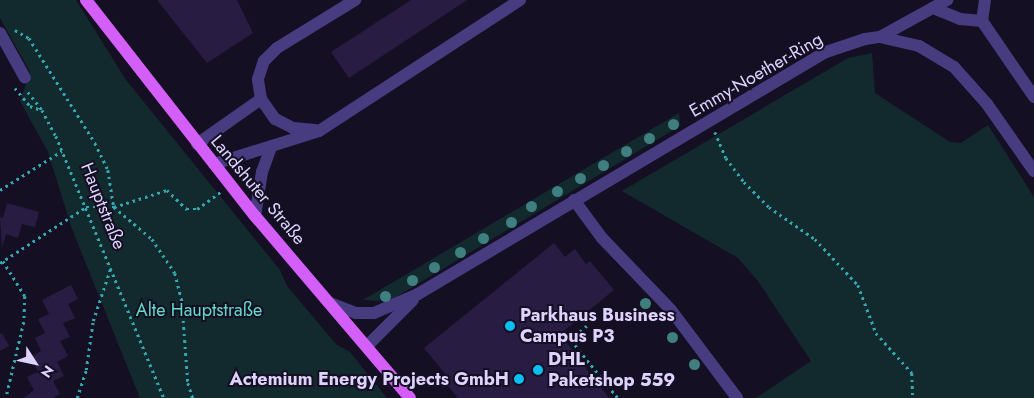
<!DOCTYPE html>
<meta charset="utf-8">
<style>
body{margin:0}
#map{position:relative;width:1034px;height:398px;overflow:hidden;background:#150f23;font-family:Jost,sans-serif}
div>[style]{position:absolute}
.green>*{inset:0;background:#122a2d}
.building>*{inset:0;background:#291c43}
.path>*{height:2.5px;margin-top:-1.25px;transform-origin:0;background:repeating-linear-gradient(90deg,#34a8b0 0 2.5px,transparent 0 6.5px)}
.minor>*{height:12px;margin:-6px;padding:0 6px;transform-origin:6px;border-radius:6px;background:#473c80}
.major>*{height:12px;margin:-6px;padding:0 6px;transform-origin:6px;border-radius:6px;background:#d35ff8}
.trees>*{width:11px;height:11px;margin:-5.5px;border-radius:50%;background:#3f7f80}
.dots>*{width:14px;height:14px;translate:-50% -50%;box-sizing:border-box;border:2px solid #150f23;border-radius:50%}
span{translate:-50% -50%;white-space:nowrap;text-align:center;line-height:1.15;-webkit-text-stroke:4px #150f23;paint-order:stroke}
.street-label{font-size:18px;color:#ddd3fd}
.park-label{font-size:18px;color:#62dacc}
.poi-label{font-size:18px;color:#ddd3fd;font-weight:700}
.left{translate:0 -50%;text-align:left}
.right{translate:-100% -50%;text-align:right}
.north{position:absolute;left:10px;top:338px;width:50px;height:50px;-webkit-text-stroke:4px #150f23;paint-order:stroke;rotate:125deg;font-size:14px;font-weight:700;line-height:20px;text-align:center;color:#ddd3fd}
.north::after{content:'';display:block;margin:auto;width:18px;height:22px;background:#ddd3fd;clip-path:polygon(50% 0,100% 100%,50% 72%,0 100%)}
</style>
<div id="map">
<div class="green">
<i style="clip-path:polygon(0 0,76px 0,126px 80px,280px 270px,287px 286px,336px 344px,350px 352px,387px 398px,140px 398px,72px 229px,48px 152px,20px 101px,30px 72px,0 18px)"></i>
<i style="clip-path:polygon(872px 53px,875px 93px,950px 142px,961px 143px,988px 125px,1034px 197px,1034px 398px,756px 398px,811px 361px,758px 281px,738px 258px,622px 191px,848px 58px)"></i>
<i style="clip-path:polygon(679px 113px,680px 126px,391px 300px,388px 296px,379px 301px,363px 300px)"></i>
</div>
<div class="building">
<i style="clip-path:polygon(157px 0,237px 0,253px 33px,207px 63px)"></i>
<i style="clip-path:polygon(411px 0,467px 0,349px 78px,331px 52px)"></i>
<i style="clip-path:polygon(7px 203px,39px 212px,35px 227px,22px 224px,18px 238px,6px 234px,2px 248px,0 217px,3px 218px)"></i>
<i style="clip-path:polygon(554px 243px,565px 257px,575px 249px,586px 264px,590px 261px,614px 290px,560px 334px,609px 398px,458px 398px,443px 380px,447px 376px,424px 348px)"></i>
<i style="clip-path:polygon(71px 285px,78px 299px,68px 304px,75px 318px,63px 323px,70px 337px,60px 341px,68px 356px,57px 362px,64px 376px,53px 381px,60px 394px,53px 398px,24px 398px,34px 390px,27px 377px,38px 372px,31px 357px,41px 351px,35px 338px,45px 333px,38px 319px,49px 314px,42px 300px)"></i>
<i style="clip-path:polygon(2px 333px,9px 346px,0 351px,0 334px)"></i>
</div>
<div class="path">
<i style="left:15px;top:30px;width:16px;rotate:30deg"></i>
<i style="left:29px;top:38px;width:124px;rotate:57.8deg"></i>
<i style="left:95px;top:143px;width:30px;rotate:64deg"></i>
<i style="left:108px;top:170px;width:37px;rotate:81deg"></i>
<i style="left:114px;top:207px;width:50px;rotate:40.1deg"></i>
<i style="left:152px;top:239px;width:41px;rotate:55.9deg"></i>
<i style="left:175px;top:273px;width:29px;rotate:76deg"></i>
<i style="left:182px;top:301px;width:82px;rotate:85.8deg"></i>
<i style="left:188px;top:383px;width:16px;rotate:72deg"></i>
<i style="left:15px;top:88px;width:23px;rotate:50deg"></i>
<i style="left:30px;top:106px;width:12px;rotate:20deg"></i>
<i style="left:28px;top:92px;width:23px;rotate:52deg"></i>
<i style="left:42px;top:110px;width:30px;rotate:62deg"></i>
<i style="left:56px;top:136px;width:283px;rotate:67.6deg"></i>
<i style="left:715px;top:132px;width:28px;rotate:67deg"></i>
<i style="left:726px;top:158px;width:30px;rotate:53deg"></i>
<i style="left:744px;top:182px;width:35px;rotate:45deg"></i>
<i style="left:769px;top:207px;width:56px;rotate:34.8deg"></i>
<i style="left:815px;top:239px;width:63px;rotate:46.9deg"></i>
<i style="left:858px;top:285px;width:51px;rotate:69.4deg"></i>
<i style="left:876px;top:333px;width:54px;rotate:48deg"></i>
<i style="left:912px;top:373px;width:25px;rotate:88deg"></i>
<i style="left:0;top:190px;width:73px;rotate:-32.2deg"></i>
<i style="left:3px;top:261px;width:41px;rotate:57.8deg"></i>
<i style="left:25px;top:296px;width:26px;rotate:92deg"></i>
<i style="left:24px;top:322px;width:78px;rotate:103.3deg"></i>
<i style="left:0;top:263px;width:103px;rotate:-33.1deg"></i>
<i style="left:86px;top:207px;width:28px"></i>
<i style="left:114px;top:207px;width:56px;rotate:-17.8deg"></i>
<i style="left:167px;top:190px;width:28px;rotate:44deg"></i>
<i style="left:187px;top:209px;width:10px"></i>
<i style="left:197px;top:209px;width:29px;rotate:-36deg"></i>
<i style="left:587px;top:326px;width:21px;rotate:139deg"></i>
<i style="left:571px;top:340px;width:75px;rotate:51deg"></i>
<i style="left:77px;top:398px;width:29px;rotate:-72deg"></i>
<i style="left:86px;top:370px;width:49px;rotate:-81.9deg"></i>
<i style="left:93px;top:321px;width:54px;rotate:-71.6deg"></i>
</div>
<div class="minor">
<i style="left:985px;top:0;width:21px;rotate:98deg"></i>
<i style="left:982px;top:21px;width:92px;rotate:55.6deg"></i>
<i style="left:933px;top:8px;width:29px;rotate:22deg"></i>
<i style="left:960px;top:19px;width:22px;rotate:5deg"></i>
<i style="left:0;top:33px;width:51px;rotate:60.9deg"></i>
<i style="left:880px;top:37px;width:77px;rotate:-28.9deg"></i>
<i style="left:315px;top:130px;width:22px;rotate:-175deg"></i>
<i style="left:293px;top:128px;width:20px;rotate:-153deg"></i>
<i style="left:275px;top:119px;width:24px;rotate:-125deg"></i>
<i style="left:261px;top:99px;width:20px;rotate:-99deg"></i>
<i style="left:258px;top:79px;width:19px;rotate:-72deg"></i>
<i style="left:264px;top:61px;width:18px;rotate:-45deg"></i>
<i style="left:277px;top:48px;width:92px;rotate:-31.6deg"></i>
<i style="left:197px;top:144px;width:78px;rotate:-35.1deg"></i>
<i style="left:214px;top:164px;width:110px;rotate:-17.4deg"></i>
<i style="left:319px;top:131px;width:240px;rotate:-33.1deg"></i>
<i style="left:574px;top:200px;width:47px;rotate:53.6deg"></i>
<i style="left:602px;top:238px;width:100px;rotate:46.2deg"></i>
<i style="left:671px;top:310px;width:110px;rotate:53.1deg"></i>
<i style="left:255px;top:216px;width:45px;rotate:-81deg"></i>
<i style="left:262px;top:172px;width:27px;rotate:-70deg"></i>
<i style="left:330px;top:303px;width:28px;rotate:21deg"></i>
<i style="left:356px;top:313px;width:18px"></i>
<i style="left:374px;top:313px;width:48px;rotate:-23.4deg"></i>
<i style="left:418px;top:294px;width:474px;rotate:-30.7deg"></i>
<i style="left:826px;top:52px;width:41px;rotate:-18.4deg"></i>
<i style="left:865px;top:39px;width:15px;rotate:-8deg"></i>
<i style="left:880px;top:37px;width:40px;rotate:13deg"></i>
<i style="left:919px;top:46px;width:41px;rotate:31deg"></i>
<i style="left:954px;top:67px;width:50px;rotate:48.3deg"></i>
<i style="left:987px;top:104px;width:82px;rotate:55deg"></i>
<i style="left:367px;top:346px;width:65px;rotate:-45deg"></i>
</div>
<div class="major">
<i style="left:86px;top:0;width:274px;rotate:52deg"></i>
<i style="left:255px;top:216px;width:239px;rotate:49.6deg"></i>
</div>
<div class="trees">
<i style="left:673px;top:124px"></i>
<i style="left:649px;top:138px"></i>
<i style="left:626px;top:151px"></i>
<i style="left:603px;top:165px"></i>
<i style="left:580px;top:178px"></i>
<i style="left:557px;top:191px"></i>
<i style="left:531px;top:206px"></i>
<i style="left:511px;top:222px"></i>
<i style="left:483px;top:238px"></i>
<i style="left:460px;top:252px"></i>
<i style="left:434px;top:267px"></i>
<i style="left:412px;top:280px"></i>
<i style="left:385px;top:296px"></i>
<i style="left:645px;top:303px"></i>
<i style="left:672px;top:337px"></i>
<i style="left:694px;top:364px"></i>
</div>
<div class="dots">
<i style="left:510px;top:326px;background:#0abdf2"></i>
<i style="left:538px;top:370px;background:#0abdf2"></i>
<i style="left:519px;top:379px;background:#0abdf2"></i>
</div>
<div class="street-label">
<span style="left:756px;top:75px;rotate:-30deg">Emmy-Noether-Ring</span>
<span style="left:258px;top:190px;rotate:50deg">Landshuter Straße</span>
<span style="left:103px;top:206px;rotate:68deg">Hauptstraße</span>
</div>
<div class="park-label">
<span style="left:199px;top:310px">Alte Hauptstraße</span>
</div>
<div class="poi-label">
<span class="left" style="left:520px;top:326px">Parkhaus Business<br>Campus P3</span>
<span class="left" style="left:548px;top:370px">DHL<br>Paketshop 559</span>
<span class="right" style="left:509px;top:379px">Actemium Energy Projects GmbH</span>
</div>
<div class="north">N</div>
</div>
